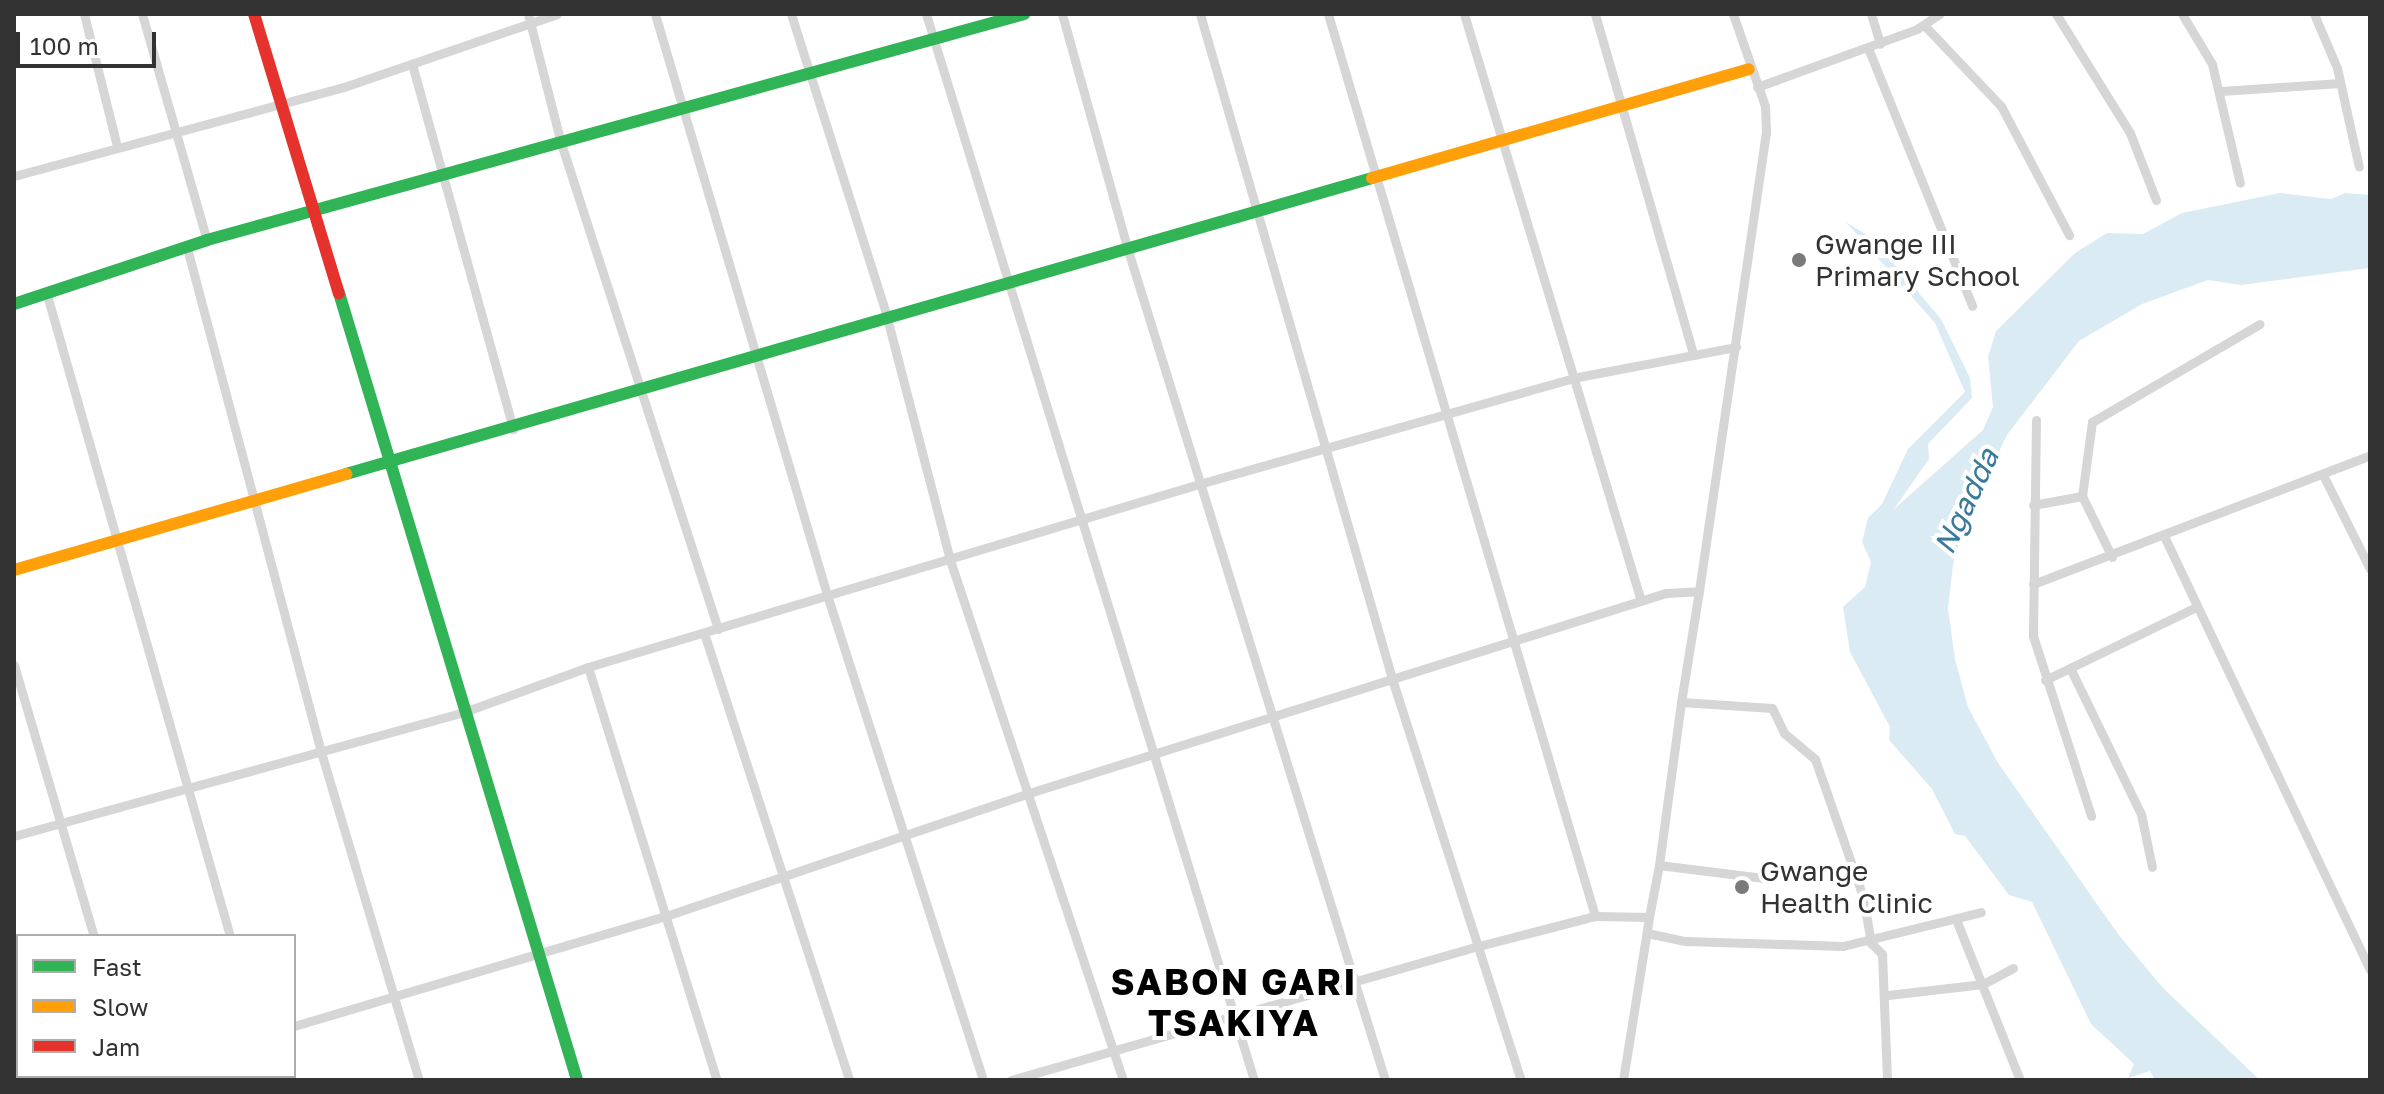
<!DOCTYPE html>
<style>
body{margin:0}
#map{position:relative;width:2384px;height:1094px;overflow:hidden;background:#fff;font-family:"Golos Text",sans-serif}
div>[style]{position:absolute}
.water>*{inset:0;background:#dbebf4}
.street>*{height:9px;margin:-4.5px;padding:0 4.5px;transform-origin:4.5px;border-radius:4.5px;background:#d6d6d6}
.fast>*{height:12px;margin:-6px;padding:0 6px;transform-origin:6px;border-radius:6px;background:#30b455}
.slow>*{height:12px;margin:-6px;padding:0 6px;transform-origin:6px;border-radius:6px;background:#ff9f0a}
.jam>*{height:12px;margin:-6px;padding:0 6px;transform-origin:6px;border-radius:6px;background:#e5322d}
.dots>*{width:22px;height:22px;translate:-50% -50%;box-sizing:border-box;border:4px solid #fff;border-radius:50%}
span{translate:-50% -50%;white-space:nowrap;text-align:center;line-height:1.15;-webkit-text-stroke:8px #fff;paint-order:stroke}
.poi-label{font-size:28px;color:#323232}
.left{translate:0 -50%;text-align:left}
.water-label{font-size:30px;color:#397a9b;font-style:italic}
.district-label{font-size:36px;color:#000;font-weight:700;letter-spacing:2px}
.frame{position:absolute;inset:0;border:16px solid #323232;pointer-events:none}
.legend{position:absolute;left:16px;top:934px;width:280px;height:144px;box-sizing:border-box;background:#fff;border:2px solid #adadad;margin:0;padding:10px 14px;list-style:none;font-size:24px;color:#323232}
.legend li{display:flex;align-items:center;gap:16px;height:40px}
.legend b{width:40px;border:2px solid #adadad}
.scale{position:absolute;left:16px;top:32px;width:140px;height:36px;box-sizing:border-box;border:4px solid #323232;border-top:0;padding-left:10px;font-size:24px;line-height:28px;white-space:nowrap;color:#323232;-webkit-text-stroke:6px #fff;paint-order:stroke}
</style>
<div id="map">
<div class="water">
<i style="clip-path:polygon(2345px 193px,2370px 195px,2370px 268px,2241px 285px,2208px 280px,2142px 304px,2079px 341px,2007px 435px,1962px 529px,1953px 565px,1948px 608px,1955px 659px,1968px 707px,1998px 763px,2118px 934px,2163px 988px,2260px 1080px,2155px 1080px,2150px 1071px,2128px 1078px,2134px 1064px,2091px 1024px,2032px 902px,2009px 895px,1965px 836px,1955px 834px,1932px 789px,1889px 740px,1890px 727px,1850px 652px,1843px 607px,1865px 587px,1871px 562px,1862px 542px,1868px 518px,1882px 504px,1908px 449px,1965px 392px,1935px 323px,1846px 222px,1873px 239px,1941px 319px,1970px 378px,1972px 398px,1928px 444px,1929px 459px,1894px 509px,1983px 430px,1993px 407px,1988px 357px,1996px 331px,2075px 253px,2107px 233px,2143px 234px,2182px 213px,2280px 193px,2331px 199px)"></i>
</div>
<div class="street">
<i style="left:84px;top:14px;width:136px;rotate:76deg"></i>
<i style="left:142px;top:14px;width:235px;rotate:74deg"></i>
<i style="left:528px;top:14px;width:130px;rotate:75.7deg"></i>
<i style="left:560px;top:140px;width:514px;rotate:72.09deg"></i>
<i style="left:655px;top:14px;width:609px;rotate:73.5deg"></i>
<i style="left:828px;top:598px;width:506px;rotate:72.17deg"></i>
<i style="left:791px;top:14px;width:315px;rotate:72.4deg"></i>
<i style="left:886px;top:314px;width:254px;rotate:75.4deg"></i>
<i style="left:950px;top:560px;width:548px;rotate:71.6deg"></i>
<i style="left:926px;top:14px;width:1115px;rotate:72.9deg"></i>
<i style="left:1062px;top:14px;width:242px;rotate:74.4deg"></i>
<i style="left:1127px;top:247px;width:872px;rotate:72.79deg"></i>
<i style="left:1200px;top:14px;width:695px;rotate:73.88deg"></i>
<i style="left:1393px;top:682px;width:418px;rotate:72.2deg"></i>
<i style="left:1328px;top:14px;width:941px;rotate:73.51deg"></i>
<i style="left:1464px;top:14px;width:613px;rotate:73.22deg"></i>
<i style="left:1595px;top:14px;width:351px;rotate:73.9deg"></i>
<i style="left:1871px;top:14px;width:31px;rotate:73deg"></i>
<i style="left:2056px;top:14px;width:140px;rotate:58.1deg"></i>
<i style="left:2130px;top:133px;width:72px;rotate:68.8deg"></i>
<i style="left:2182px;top:14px;width:58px;rotate:59deg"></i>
<i style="left:2212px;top:64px;width:122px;rotate:76.8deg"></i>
<i style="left:2314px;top:14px;width:59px;rotate:66.9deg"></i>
<i style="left:2337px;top:68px;width:101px;rotate:77.5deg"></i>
<i style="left:1924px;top:25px;width:112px;rotate:46.5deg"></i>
<i style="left:2001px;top:106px;width:146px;rotate:62.2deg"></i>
<i style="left:1868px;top:48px;width:278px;rotate:68deg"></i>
<i style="left:412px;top:64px;width:379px;rotate:74.5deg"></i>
<i style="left:1757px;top:87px;width:170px;rotate:-19.9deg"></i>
<i style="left:1917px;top:29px;width:27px;rotate:-34deg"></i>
<i style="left:2221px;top:91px;width:119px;rotate:-3.8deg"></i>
<i style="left:14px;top:176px;width:342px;rotate:-15.1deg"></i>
<i style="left:344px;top:87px;width:225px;rotate:-18.9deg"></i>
<i style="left:187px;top:248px;width:522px;rotate:75.11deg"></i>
<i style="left:321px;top:752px;width:342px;rotate:73.4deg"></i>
<i style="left:47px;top:295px;width:667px;rotate:74.07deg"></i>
<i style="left:2036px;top:420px;width:216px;rotate:90.8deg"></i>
<i style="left:2033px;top:636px;width:189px;rotate:72.1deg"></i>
<i style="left:2323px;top:475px;width:105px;rotate:63.4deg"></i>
<i style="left:2033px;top:505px;width:50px;rotate:-10.4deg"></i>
<i style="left:2164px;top:536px;width:480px;rotate:64.6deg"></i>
<i style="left:2112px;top:557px;width:68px;rotate:-116.2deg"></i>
<i style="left:2082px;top:496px;width:75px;rotate:-82.3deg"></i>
<i style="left:2092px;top:422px;width:194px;rotate:-30.3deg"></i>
<i style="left:2033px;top:584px;width:361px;rotate:-20.9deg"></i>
<i style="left:1699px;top:591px;width:463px;rotate:-81.7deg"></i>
<i style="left:1766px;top:133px;width:27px;rotate:-92deg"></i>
<i style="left:1765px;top:106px;width:97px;rotate:-109.2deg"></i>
<i style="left:704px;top:633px;width:470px;rotate:72deg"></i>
<i style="left:14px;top:665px;width:283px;rotate:73.6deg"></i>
<i style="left:588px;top:667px;width:433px;rotate:72.7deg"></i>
<i style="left:2072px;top:672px;width:158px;rotate:64.1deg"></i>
<i style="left:2141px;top:814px;width:54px;rotate:78.3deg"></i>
<i style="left:2045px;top:680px;width:165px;rotate:-25.8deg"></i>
<i style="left:14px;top:836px;width:467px;rotate:-15.4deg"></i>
<i style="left:464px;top:712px;width:132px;rotate:-19.9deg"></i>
<i style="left:588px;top:667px;width:638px;rotate:-16.67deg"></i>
<i style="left:1199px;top:484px;width:394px;rotate:-15.8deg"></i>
<i style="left:1578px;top:377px;width:161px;rotate:-10.8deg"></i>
<i style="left:1659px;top:865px;width:164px;rotate:-82.3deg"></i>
<i style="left:1681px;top:702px;width:91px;rotate:3.8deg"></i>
<i style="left:1772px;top:708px;width:28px;rotate:64deg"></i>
<i style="left:1784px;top:733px;width:40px;rotate:40deg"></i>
<i style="left:1815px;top:759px;width:146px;rotate:70.8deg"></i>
<i style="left:1863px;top:897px;width:47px;rotate:80.1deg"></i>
<i style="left:1871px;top:943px;width:16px;rotate:45deg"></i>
<i style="left:1882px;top:954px;width:126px;rotate:87.7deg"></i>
<i style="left:1957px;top:922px;width:170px;rotate:68.3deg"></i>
<i style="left:1647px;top:933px;width:40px;rotate:12deg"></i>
<i style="left:1686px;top:941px;width:157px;rotate:1.8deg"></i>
<i style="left:1843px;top:946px;width:142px;rotate:-13.8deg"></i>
<i style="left:1888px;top:995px;width:96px;rotate:-6.6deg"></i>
<i style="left:1983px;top:984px;width:34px;rotate:-28deg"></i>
<i style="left:294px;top:1026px;width:385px;rotate:-16.5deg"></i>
<i style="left:663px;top:917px;width:383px;rotate:-18.7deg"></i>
<i style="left:1026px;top:794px;width:671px;rotate:-17.44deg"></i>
<i style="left:1666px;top:593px;width:33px;rotate:-3deg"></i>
<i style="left:1699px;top:591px;width:112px;rotate:99.2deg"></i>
<i style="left:133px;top:1076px;width:4px;rotate:63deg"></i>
<i style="left:270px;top:1076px;width:4px;rotate:76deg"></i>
<i style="left:107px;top:1080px;width:17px;rotate:-13deg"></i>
<i style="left:1011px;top:1080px;width:487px;rotate:-16deg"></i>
<i style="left:1479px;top:946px;width:120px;rotate:-14.5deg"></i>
<i style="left:1595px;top:916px;width:54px;rotate:1.1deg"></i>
<i style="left:1649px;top:917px;width:53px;rotate:-79.1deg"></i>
<i style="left:1659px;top:865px;width:105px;rotate:7.1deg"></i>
<i style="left:1623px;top:1080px;width:165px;rotate:-80.9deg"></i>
</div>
<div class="fast">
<i style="left:339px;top:293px;width:822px;rotate:73.17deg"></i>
<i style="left:14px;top:304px;width:203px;rotate:-18.3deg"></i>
<i style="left:207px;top:240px;width:848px;rotate:-15.46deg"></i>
<i style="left:346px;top:474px;width:1068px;rotate:-16.09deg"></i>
</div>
<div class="slow">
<i style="left:1372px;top:178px;width:392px;rotate:-16.1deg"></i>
<i style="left:14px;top:570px;width:346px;rotate:-16.1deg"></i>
</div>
<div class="jam">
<i style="left:254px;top:14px;width:292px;rotate:73.1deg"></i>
</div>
<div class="dots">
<i style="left:1799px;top:260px;background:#7a7a7a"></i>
<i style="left:1742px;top:887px;background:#7a7a7a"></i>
</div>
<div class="poi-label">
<span class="left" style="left:1815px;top:260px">Gwange III<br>Primary School</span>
<span class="left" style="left:1760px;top:887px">Gwange<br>Health Clinic</span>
</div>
<div class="water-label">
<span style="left:1966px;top:501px;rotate:-65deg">Ngadda</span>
</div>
<div class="district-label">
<span style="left:1234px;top:1002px">SABON GARI<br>TSAKIYA</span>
</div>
<div class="frame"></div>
<ul class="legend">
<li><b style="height:10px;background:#30b455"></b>Fast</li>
<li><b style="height:10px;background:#ff9f0a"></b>Slow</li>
<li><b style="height:10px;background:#e5322d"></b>Jam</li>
</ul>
<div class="scale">100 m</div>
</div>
